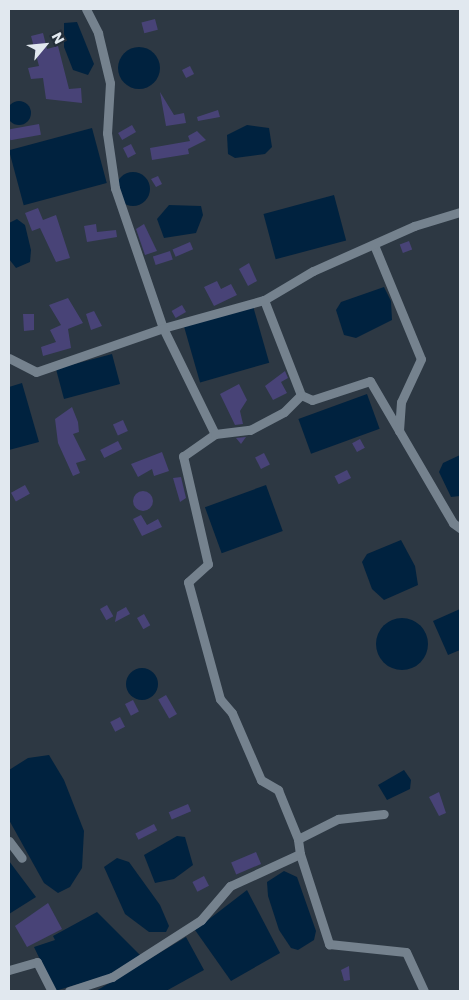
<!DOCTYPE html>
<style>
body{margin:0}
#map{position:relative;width:469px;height:1000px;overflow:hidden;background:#2d3843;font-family:Poppins,sans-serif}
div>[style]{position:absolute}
.water>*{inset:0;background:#00223f;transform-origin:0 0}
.round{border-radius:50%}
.building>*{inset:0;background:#484377;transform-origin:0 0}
.minor>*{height:9px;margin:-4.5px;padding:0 4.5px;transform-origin:4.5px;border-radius:4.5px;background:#75828e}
span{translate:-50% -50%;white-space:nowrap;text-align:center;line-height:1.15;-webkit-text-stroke:4.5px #232e39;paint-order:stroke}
.frame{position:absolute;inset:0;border:10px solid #e1e8ef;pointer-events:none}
.north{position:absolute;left:20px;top:20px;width:50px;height:50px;-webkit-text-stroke:4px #232e39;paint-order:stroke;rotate:62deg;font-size:14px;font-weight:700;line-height:20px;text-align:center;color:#e1e8ef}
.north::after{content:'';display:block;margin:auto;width:18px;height:22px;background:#e1e8ef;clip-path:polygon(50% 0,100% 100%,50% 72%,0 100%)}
</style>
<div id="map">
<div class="water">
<i style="clip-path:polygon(77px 22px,94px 64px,88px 75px,73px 70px,64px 47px,64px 23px)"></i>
<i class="round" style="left:118px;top:47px;width:42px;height:42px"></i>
<i class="round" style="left:7px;top:101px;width:24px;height:24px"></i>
<i style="clip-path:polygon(247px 125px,269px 128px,272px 147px,265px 154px,235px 158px,228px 154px,227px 135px)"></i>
<i style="left:92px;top:128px;width:57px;height:86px;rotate:75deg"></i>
<i class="round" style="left:116px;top:172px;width:34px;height:34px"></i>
<i style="left:334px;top:195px;width:47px;height:73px;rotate:75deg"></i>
<i style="clip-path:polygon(169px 205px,201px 206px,203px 215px,196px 233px,164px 238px,157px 219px)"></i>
<i style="clip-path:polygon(17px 219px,25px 225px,31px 250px,30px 262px,16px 268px,9px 259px,9px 223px)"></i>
<i style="clip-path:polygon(384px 287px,391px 301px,392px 320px,356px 338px,344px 335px,336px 310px,341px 302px)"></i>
<i style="left:253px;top:306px;width:59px;height:72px;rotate:74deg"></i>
<i style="left:112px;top:354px;width:31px;height:58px;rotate:75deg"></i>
<i style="clip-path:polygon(22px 383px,39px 442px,9px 450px,9px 387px)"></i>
<i style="left:367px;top:394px;width:37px;height:73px;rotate:70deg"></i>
<i style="clip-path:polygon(460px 455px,460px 496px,451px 497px,439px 472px,443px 463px)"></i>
<i style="left:266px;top:485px;width:49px;height:65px;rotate:70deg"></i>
<i style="clip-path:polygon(401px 540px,415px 566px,418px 585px,384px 600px,372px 589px,362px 562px,367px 554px)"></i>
<i style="clip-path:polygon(460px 609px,460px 650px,448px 655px,433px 621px)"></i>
<i class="round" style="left:376px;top:618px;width:52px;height:52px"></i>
<i class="round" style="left:126px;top:668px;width:32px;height:32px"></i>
<i style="clip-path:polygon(49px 755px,64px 780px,84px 831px,82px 868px,70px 887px,58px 893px,44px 883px,9px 820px,9px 770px,28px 758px)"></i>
<i style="clip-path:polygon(404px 770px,411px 780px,410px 789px,387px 800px,378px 785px)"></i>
<i style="clip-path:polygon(177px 836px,185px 837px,193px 865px,174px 879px,155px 883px,144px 855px)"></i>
<i style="clip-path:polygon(117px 858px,129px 862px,160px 905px,169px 926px,166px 932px,149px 932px,125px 914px,104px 867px)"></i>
<i style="clip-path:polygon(9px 861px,36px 897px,9px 914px)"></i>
<i style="clip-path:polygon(284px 871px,297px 877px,316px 931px,314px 940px,298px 950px,291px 948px,279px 930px,268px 896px,267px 882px)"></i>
<i style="clip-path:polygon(247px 890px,280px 953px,231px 981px,195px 930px)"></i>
<i style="clip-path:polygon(97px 912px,141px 956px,112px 974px,55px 991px,34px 947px,55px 940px,53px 936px)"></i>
<i style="clip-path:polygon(186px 937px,204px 970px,166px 991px,96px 991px)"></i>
</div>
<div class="building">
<i style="left:155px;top:19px;width:11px;height:14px;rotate:75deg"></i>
<i style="clip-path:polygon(43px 33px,47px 49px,58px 46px,69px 89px,81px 88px,82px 103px,46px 99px,43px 78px,31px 79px,28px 68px,39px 66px,31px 36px)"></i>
<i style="left:190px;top:66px;width:9px;height:9px;rotate:63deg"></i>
<i style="clip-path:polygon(160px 92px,174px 115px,184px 113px,186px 123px,166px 126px)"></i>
<i style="clip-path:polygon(218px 110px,220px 117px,198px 121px,197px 117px)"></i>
<i style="left:39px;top:124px;width:11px;height:31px;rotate:80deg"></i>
<i style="left:132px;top:125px;width:8px;height:16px;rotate:60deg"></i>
<i style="clip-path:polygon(197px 131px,206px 140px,188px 149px,189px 154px,152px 160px,150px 148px,190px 141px,188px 136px)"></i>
<i style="left:131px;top:144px;width:11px;height:9px;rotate:63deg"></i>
<i style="clip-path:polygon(158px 176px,162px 184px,156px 187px,151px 179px)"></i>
<i style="clip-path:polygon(38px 208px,43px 220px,56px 215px,70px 258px,56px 262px,40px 228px,32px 231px,25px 213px)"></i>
<i style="clip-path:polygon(96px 224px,97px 232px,116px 230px,117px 237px,87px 242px,84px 226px)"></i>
<i style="clip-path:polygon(144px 224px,157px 251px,145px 255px,136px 229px)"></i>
<i style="left:409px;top:241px;width:9px;height:10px;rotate:69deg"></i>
<i style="left:190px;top:242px;width:8px;height:19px;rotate:67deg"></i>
<i style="left:170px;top:251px;width:9px;height:18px;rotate:72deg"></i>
<i style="clip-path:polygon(249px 263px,257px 281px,248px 286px,239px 269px)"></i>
<i style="clip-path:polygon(217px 281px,221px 289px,231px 284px,237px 295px,214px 306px,204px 287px)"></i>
<i style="clip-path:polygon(68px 298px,83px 323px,68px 329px,71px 348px,43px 356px,41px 347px,56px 342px,50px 330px,61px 325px,49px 305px)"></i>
<i style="left:182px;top:305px;width:8px;height:12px;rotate:60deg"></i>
<i style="clip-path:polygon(94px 311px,102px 326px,91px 330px,86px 314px)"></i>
<i style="clip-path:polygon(23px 314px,34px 314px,34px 330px,24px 331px)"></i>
<i style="clip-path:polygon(285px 371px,288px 378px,281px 382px,287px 393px,273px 400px,265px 386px)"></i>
<i style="clip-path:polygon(239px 384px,247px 400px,240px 411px,243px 424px,235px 425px,220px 394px)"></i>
<i style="clip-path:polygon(72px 407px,78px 422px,79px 432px,73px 434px,86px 460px,76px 463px,80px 473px,73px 476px,58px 443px,55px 419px)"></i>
<i style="left:123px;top:420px;width:12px;height:11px;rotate:66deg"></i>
<i style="clip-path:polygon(246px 437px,241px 444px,236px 438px)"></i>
<i style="left:360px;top:439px;width:10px;height:9px;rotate:61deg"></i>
<i style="left:118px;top:441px;width:9px;height:20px;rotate:63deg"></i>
<i style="clip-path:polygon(162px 452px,169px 471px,154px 476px,152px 469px,138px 477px,131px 464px)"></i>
<i style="left:264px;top:453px;width:13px;height:10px;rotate:63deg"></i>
<i style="left:347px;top:470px;width:9px;height:14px;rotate:63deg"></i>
<i style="clip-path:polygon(181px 477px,186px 498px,180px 502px,173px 478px)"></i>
<i style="left:25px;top:485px;width:10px;height:16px;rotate:61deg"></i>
<i class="round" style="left:133px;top:491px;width:20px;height:20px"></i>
<i style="clip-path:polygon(141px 515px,147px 525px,158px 519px,162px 527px,142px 536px,133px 519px)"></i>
<i style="left:107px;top:605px;width:13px;height:8px;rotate:61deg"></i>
<i style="clip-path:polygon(126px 607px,130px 614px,115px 622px,117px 612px)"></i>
<i style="left:144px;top:614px;width:13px;height:8px;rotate:61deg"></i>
<i style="left:166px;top:695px;width:22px;height:9px;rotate:60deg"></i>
<i style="left:133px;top:700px;width:13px;height:9px;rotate:63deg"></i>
<i style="left:120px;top:717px;width:11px;height:11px;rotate:63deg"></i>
<i style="clip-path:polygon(439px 792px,446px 813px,439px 816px,429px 797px)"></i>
<i style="left:188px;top:804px;width:8px;height:21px;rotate:67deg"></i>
<i style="left:154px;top:824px;width:7px;height:21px;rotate:63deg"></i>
<i style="left:256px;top:852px;width:13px;height:27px;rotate:67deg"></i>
<i style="left:204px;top:876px;width:11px;height:13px;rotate:63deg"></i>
<i style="clip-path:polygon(48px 903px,62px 929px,27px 947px,15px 926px)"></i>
<i style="clip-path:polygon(349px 966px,350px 980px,344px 981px,341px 970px)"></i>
</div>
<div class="minor">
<i style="left:86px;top:9px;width:27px;rotate:63deg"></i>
<i style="left:98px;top:33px;width:51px;rotate:76.5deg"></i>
<i style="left:110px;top:83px;width:50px;rotate:93.4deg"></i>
<i style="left:107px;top:133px;width:56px;rotate:81.7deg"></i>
<i style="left:115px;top:188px;width:148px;rotate:71.1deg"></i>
<i style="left:163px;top:328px;width:105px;rotate:-15.5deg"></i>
<i style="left:264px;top:300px;width:102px;rotate:68.7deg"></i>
<i style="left:301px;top:395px;width:12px;rotate:24deg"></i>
<i style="left:312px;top:400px;width:61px;rotate:-18.1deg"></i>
<i style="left:370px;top:381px;width:164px;rotate:59.7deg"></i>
<i style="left:453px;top:523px;width:9px;rotate:36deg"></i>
<i style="left:374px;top:245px;width:123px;rotate:67.6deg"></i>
<i style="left:421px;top:359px;width:47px;rotate:114.9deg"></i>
<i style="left:401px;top:402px;width:29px;rotate:94deg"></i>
<i style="left:264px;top:300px;width:57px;rotate:-30.6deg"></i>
<i style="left:313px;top:271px;width:111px;rotate:-24deg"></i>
<i style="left:414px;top:226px;width:48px;rotate:-16.9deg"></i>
<i style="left:9px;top:358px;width:30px;rotate:27deg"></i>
<i style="left:36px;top:372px;width:134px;rotate:-19.1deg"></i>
<i style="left:163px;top:328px;width:118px;rotate:63.9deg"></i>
<i style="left:215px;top:434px;width:39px;rotate:145deg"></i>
<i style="left:183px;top:456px;width:111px;rotate:77deg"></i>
<i style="left:208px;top:564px;width:27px;rotate:138deg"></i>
<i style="left:188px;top:582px;width:121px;rotate:74.7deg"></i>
<i style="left:220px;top:699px;width:18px;rotate:49deg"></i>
<i style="left:232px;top:713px;width:73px;rotate:66.6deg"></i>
<i style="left:261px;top:780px;width:20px;rotate:30deg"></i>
<i style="left:278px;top:790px;width:53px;rotate:67.8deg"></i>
<i style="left:215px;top:434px;width:35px;rotate:-7deg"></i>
<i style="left:250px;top:430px;width:38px;rotate:-28deg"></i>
<i style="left:284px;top:412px;width:24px;rotate:-45deg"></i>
<i style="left:9px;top:841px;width:21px;rotate:53deg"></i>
<i style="left:300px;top:854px;width:95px;rotate:72.1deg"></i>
<i style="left:329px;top:944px;width:77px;rotate:5.9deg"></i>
<i style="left:406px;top:952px;width:43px;rotate:65.2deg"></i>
<i style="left:9px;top:970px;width:29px;rotate:-16deg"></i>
<i style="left:37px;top:962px;width:33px;rotate:63deg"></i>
<i style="left:69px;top:991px;width:45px;rotate:-18deg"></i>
<i style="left:112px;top:977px;width:106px;rotate:-32.6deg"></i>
<i style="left:201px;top:920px;width:45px;rotate:-49.5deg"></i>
<i style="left:230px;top:886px;width:77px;rotate:-24.6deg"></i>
<i style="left:300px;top:854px;width:15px;rotate:-98deg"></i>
<i style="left:298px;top:839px;width:45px;rotate:-26.6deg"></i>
<i style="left:338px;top:819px;width:46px;rotate:-6.2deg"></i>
</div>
<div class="frame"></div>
<div class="north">N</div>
</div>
